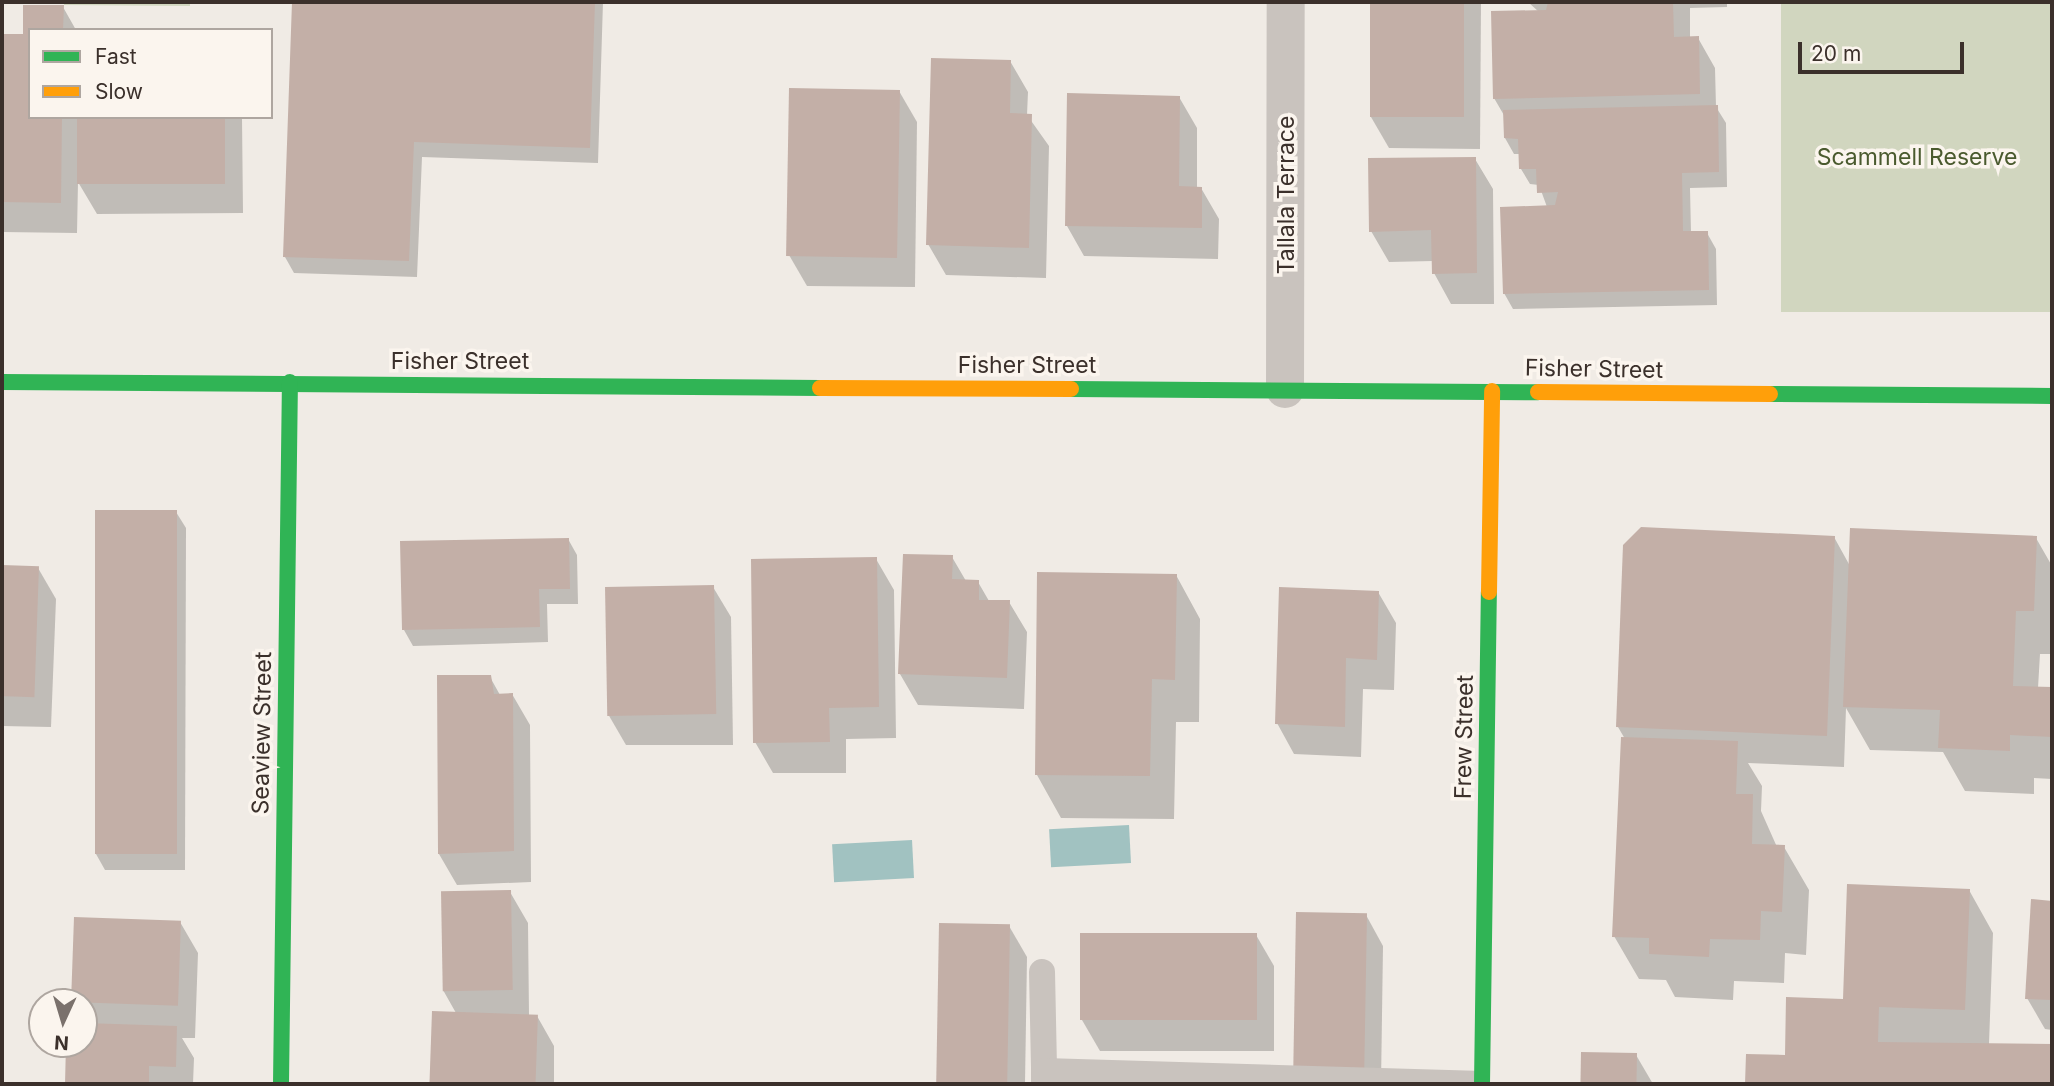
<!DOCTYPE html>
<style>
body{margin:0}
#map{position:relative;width:2054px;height:1086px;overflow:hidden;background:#f0ebe5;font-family:Inter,sans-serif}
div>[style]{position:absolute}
.green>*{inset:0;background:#d1d6bf;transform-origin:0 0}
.water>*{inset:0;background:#a1c2c1;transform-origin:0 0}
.shadow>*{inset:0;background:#0003}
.building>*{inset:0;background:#c3afa7;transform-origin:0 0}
.lane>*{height:26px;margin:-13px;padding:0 13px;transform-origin:13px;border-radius:13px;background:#c9c3be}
.street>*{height:38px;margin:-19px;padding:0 19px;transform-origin:19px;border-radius:19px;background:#c9c3be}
.fast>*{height:16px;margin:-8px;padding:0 8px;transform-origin:8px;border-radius:8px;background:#30b455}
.slow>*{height:16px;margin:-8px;padding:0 8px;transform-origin:8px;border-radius:8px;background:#ff9f0a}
span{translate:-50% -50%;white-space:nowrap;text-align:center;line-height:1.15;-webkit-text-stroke:7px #fbf5ee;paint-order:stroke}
.park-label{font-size:23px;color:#4a5a2e}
.street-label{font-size:23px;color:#3b302b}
.frame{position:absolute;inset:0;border:4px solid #3b302b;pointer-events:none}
.legend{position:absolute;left:28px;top:28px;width:245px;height:91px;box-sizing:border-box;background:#fbf5ee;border:2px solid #aea6a0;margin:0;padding:9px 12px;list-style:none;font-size:21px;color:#3b302b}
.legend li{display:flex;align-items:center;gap:14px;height:35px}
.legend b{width:35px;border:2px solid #aea6a0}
.north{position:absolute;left:28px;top:988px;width:70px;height:70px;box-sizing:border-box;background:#fbf5ee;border:2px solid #aea6a0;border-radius:50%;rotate:184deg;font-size:19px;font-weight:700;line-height:28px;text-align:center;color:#3b302b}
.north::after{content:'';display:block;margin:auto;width:24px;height:32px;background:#7a716c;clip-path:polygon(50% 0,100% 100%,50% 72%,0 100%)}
.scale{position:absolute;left:1798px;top:42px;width:166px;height:32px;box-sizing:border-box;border:4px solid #3b302b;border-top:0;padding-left:9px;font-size:21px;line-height:24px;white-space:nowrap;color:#3b302b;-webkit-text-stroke:5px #fbf5ee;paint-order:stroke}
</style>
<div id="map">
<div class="green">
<i style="clip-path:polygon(64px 2px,190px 2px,190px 6px,64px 5px)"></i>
<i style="left:1781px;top:2px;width:271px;height:310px"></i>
</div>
<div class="water">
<i style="left:1129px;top:825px;width:38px;height:80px;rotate:87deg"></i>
<i style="left:912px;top:840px;width:38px;height:80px;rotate:87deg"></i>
</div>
<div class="shadow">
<i style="clip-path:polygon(294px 2px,603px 2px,598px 163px,422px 157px,417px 277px,294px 273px,285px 257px)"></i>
<i style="clip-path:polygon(1372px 2px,1481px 2px,1480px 149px,1389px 148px,1371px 117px)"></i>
<i style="clip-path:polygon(1528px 2px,1727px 2px,1727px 7px,1690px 8px,1690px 38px,1698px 38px,1715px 68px,1716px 107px,1726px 123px,1727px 187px,1690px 188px,1691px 233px,1707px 233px,1716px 249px,1717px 305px,1513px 309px,1504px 293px,1547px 207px,1539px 185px,1530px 184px,1521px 169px,1520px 154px,1514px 154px,1505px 138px,1505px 117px,1494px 98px,1539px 12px)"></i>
<i style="clip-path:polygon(25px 7px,63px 7px,76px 30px,30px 30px,30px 117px,242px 117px,243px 213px,97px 214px,78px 182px,77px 233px,2px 232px,2px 35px,25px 36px)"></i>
<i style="clip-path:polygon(1010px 61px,1028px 92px,1027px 115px,1049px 146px,1046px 278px,946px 275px,928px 244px)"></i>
<i style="clip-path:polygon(899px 91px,917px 122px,915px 287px,807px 286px,789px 255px)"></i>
<i style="clip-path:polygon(1179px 97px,1197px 128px,1197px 188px,1201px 188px,1219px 219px,1218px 259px,1084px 256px,1067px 226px)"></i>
<i style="clip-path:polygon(1475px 159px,1493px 189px,1494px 304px,1451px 304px,1434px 273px,1433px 261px,1389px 262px,1371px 231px)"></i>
<i style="clip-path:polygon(176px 512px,186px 528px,185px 870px,105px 870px,96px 854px)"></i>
<i style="clip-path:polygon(1834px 537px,1850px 566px,2036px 538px,2052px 566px,2052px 654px,2040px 654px,2038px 688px,2052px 689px,2052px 779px,2034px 778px,2034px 794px,1965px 791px,1943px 752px,1870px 750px,1846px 708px,1844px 767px,1748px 763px,1762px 786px,1761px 811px,1777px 847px,1784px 847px,1809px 890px,1806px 955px,1785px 953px,1784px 983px,1734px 981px,1733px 1000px,1675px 997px,1666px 980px,1639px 979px,1614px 936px,1625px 739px,1618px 727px)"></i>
<i style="clip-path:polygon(568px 539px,577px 555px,578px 604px,547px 604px,548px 642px,413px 646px,404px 630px)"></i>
<i style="clip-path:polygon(952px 557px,966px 581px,978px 582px,989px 601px,1009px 602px,1027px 632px,1024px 709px,918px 705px,900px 674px)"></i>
<i style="clip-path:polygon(876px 559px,894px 590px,896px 738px,846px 739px,846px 773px,773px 773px,755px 742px)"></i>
<i style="clip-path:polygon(2px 567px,38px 568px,56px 599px,51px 727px,2px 726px)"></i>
<i style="clip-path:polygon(1176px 575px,1200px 619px,1199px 722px,1176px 722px,1174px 819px,1061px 818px,1037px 775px)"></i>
<i style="clip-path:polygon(713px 587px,731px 617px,733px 745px,626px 745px,608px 714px)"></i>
<i style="clip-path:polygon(1378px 592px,1396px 623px,1394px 690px,1363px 689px,1361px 757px,1294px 754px,1277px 723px)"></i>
<i style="clip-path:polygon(439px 677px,490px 677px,500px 695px,512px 694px,530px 725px,531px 882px,457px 885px,439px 854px)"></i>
<i style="clip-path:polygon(1969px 890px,1993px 933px,1989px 1044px,2052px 1046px,2052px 1084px,1746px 1084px,1748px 1056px,1786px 1057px)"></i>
<i style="clip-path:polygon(510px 892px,528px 923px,529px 1015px,537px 1016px,554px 1046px,554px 1084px,432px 1084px,434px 1013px,456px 1013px,443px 990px)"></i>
<i style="clip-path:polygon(2033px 901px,2052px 902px,2052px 1030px,2045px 1029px,2027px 998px)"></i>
<i style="clip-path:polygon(1366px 915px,1383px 946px,1381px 1084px,1300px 1084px)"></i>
<i style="clip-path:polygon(180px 922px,198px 953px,195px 1038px,182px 1038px,194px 1058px,193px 1084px,66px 1084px,67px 1044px,84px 1044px,84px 1002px)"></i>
<i style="clip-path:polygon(941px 925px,1009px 926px,1027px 957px,1025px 1084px,939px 1084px)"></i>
<i style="clip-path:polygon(1256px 935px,1274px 966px,1274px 1051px,1100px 1051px,1082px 1020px)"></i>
<i style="clip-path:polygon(1583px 1053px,1636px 1055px,1653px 1084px,1582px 1084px)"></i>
</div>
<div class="building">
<i style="clip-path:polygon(292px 2px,595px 2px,590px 148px,414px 142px,409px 261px,283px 257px)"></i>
<i style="left:1370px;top:2px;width:94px;height:115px"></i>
<i style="clip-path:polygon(1548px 2px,1673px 2px,1674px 37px,1699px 36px,1700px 94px,1493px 99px,1491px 11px,1546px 10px)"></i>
<i style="clip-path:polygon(23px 5px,64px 5px,63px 30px,30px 30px,30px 117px,62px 117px,61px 203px,2px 202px,2px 34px,23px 34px)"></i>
<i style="clip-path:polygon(931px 58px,1011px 60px,1010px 113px,1032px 114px,1029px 248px,926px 245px)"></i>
<i style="left:789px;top:88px;width:111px;height:168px;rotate:1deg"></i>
<i style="clip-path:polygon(1067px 93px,1180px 96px,1179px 186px,1202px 187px,1202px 228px,1065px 226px)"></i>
<i style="clip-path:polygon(1718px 105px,1719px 172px,1682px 173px,1683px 231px,1708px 231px,1709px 290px,1503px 294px,1500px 207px,1555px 205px,1558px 192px,1537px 193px,1536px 169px,1519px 169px,1518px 139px,1504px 138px,1503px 110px)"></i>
<i style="left:77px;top:117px;width:148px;height:67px"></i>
<i style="clip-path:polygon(1476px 157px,1477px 273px,1432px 274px,1431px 230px,1369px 232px,1368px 158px)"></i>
<i style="left:95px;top:510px;width:82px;height:344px"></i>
<i style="clip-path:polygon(1641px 527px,1835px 536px,1827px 736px,1616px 727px,1623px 545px)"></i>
<i style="clip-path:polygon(1850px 528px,2037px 536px,2034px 611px,2016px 611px,2013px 686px,2052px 687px,2052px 737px,2010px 735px,2010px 751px,1938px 748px,1940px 710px,1843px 707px)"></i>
<i style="clip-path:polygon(569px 538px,570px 589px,539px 589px,540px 627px,402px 630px,400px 541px)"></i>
<i style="clip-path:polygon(903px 554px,953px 555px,952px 579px,979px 580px,979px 600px,1010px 600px,1007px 678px,898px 674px)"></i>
<i style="clip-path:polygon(877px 557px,879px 707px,829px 708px,830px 742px,753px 743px,751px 559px)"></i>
<i style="left:2px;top:565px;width:37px;height:131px;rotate:2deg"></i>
<i style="clip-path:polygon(1037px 572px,1177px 574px,1175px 680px,1152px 679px,1150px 776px,1035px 775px)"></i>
<i style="left:714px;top:585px;width:129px;height:109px;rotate:89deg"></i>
<i style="clip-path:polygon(1279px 587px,1379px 591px,1377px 660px,1346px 658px,1345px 727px,1275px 724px)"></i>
<i style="clip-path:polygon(437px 675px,491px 675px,494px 694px,513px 693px,514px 851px,438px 854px)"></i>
<i style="clip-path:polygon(1621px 737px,1738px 741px,1736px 794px,1753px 794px,1752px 844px,1785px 845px,1782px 912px,1761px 911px,1760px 940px,1710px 939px,1709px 957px,1649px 954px,1649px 938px,1612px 937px)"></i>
<i style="clip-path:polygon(1847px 884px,1970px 889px,1965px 1010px,1879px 1007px,1878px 1042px,2052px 1044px,2052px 1084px,1745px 1084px,1746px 1054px,1785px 1055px,1786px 997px,1843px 999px)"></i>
<i style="left:511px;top:890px;width:100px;height:70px;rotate:89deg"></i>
<i style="clip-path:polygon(2031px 899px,2052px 901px,2052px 1000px,2025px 999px)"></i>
<i style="left:1296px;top:912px;width:71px;height:163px;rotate:1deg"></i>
<i style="left:74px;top:917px;width:107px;height:85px;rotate:2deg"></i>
<i style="left:939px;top:923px;width:71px;height:161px;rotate:1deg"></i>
<i style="left:1080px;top:933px;width:177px;height:87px"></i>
<i style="left:432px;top:1011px;width:106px;height:73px;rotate:2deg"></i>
<i style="clip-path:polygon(84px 1023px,177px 1026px,176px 1067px,149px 1066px,149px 1084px,65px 1084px,66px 1044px,84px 1044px)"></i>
<i style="left:1581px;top:1052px;width:56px;height:32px;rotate:1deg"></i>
</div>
<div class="lane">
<i style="left:1042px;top:972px;width:99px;rotate:88.8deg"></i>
<i style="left:1044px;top:1084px;width:13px;rotate:-90deg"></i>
<i style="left:1044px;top:1071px;width:430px;rotate:1.7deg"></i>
</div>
<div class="street">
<i style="left:1285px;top:389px;width:387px;rotate:-89.9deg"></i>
</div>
<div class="fast">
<i style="left:2px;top:382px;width:818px;rotate:0.42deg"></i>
<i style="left:1071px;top:389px;width:467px;rotate:0.4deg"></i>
<i style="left:1770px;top:394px;width:282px;rotate:0.4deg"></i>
<i style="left:281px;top:1084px;width:702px;rotate:-89.27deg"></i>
<i style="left:1482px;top:1084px;width:492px;rotate:-89.2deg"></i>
</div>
<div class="slow">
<i style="left:820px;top:388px;width:251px;rotate:0.2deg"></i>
<i style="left:1538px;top:392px;width:232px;rotate:0.5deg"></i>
<i style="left:1489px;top:592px;width:201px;rotate:-89.1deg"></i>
</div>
<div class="park-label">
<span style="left:1917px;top:157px">Scammell Reserve</span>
</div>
<div class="street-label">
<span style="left:1286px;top:195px;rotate:-90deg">Tallala Terrace</span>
<span style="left:460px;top:361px">Fisher Street</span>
<span style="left:1027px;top:365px">Fisher Street</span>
<span style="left:1594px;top:369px;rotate:1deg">Fisher Street</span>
<span style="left:262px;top:733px;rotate:-89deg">Seaview Street</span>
<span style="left:1464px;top:737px;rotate:-89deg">Frew Street</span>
</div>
<div class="frame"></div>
<ul class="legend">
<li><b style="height:9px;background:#30b455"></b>Fast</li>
<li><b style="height:9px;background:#ff9f0a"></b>Slow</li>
</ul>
<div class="north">N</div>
<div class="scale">20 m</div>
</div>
